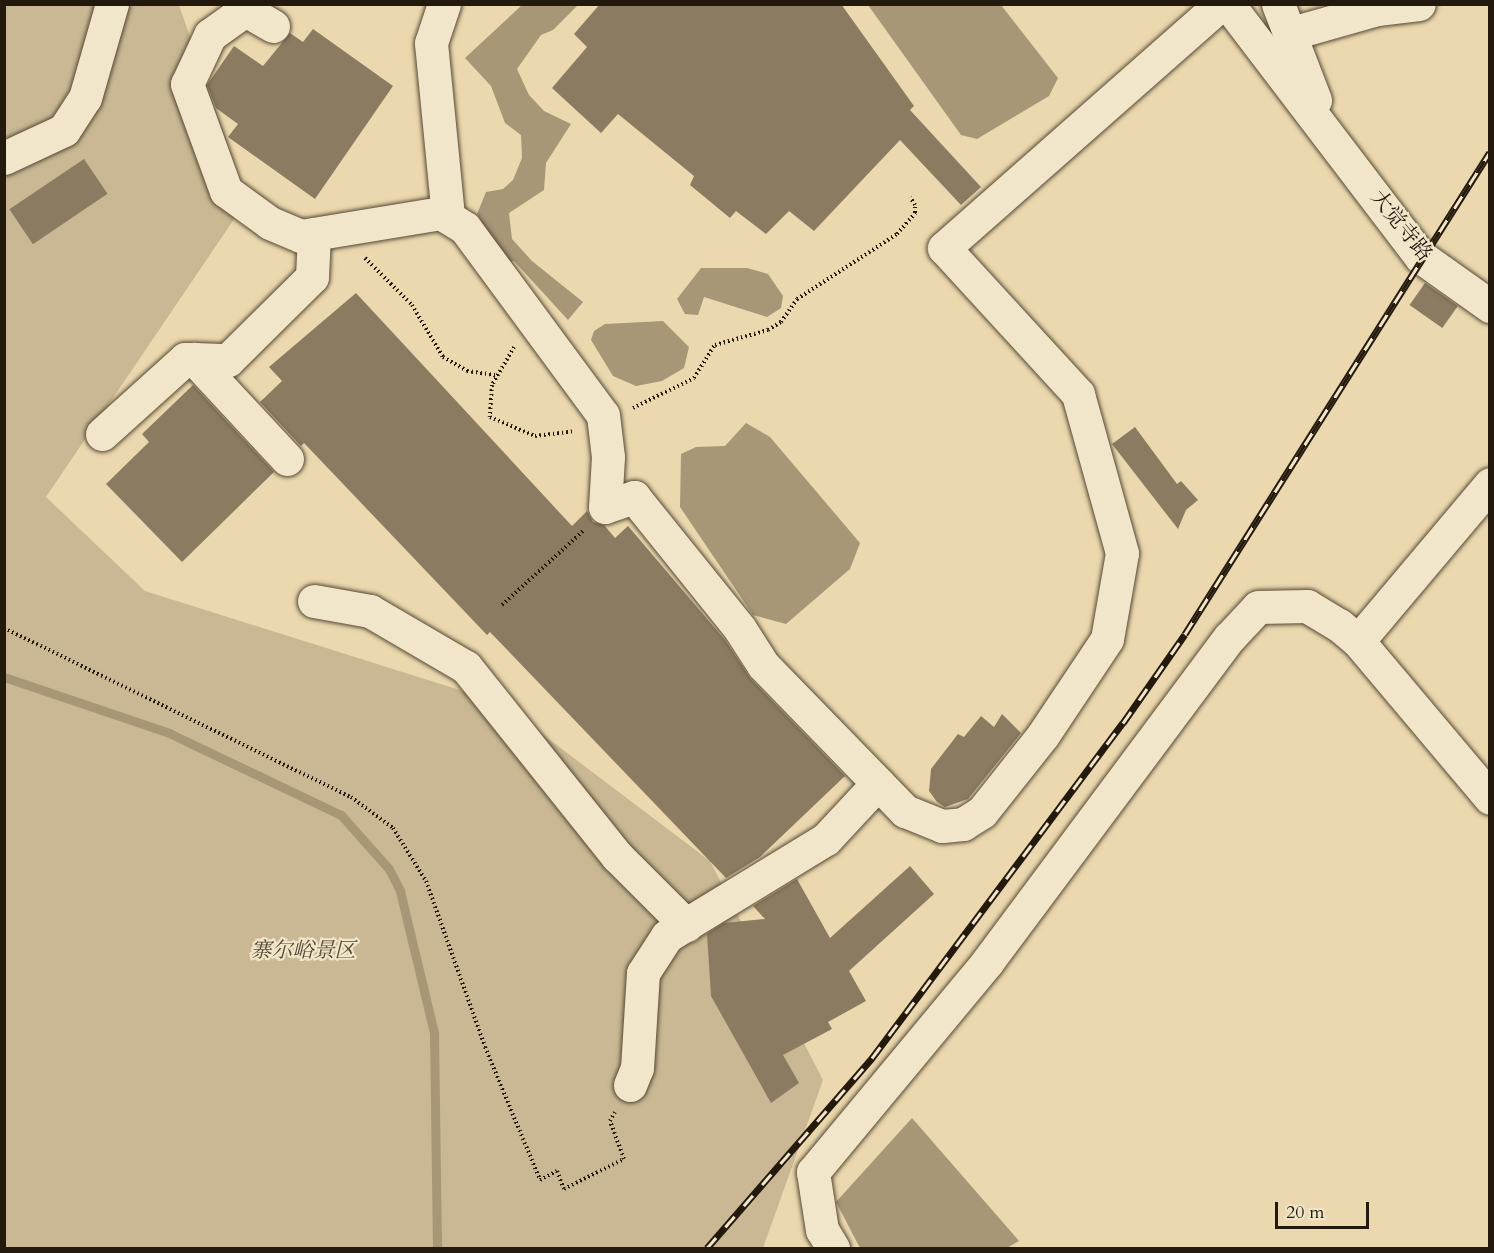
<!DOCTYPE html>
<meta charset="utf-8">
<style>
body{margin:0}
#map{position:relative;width:1494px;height:1253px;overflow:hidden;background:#ebd8ae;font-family:Cardo,"Noto Serif SC",serif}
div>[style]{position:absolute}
.green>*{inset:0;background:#c9b893}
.water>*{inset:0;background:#a79777}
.stream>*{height:9px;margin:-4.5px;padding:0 4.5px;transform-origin:4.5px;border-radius:4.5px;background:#a79777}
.building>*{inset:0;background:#8b7c61;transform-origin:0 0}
.path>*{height:4px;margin-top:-2px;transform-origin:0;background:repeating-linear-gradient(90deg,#24190d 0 1.5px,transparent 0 4.5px)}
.roads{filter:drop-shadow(0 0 2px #564935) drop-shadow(0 0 2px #564935)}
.minor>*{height:33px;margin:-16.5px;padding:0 16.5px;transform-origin:16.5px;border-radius:16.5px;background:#f2e6ca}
.rail>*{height:7px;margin-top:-3.5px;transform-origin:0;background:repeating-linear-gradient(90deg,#f2e6ca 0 14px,#24190d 0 28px);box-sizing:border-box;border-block:2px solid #24190d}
span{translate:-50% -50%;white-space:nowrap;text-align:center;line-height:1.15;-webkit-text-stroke:4.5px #f2e6ca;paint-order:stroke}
.street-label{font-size:21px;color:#24190d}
.park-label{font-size:21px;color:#564935;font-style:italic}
.frame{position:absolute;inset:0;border:6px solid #24190d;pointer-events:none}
.scale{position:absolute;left:1275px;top:1202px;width:94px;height:27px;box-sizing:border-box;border:3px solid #24190d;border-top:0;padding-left:8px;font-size:18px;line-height:21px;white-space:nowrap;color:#24190d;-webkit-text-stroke:4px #f2e6ca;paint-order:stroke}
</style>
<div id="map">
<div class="green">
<i style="clip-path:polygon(5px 5px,179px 5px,247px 200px,46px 497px,145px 591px,501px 703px,710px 861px,823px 1080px,763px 1248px,5px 1248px)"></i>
</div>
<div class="water">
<i style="clip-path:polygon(522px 5px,578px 5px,553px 30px,541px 35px,517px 69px,529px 95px,544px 111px,571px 124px,546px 163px,544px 190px,509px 213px,512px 239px,532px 261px,583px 302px,568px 320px,514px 261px,507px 262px,477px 214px,486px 192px,503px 189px,513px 180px,522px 158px,521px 135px,505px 123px,491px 86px,465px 58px)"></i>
<i style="clip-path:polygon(868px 5px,1001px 5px,1058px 78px,1049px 96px,977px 139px,961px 135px)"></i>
<i style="clip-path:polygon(701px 268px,747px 268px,768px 274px,783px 296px,781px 308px,767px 317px,704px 297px,698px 315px,685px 314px,677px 299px)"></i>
<i style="clip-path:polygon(663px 321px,689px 347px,684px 368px,662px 381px,636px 386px,613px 376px,591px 340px,594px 331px,605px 324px)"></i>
<i style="clip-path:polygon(746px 423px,770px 437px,860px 543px,850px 569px,786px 624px,753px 615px,680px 507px,681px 454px,696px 447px,725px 446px)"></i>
<i style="clip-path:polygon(912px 1118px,1019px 1241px,1007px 1248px,860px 1248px,836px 1202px)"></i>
</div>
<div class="stream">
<i style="left:4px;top:677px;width:174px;rotate:18.7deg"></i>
<i style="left:169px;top:733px;width:191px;rotate:25.5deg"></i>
<i style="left:341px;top:815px;width:72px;rotate:48.4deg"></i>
<i style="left:389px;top:869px;width:25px;rotate:63deg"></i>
<i style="left:400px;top:891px;width:146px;rotate:76.5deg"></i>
<i style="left:434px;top:1033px;width:215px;rotate:89.2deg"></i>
</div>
<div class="building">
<i style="clip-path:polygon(600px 4px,841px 4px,914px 106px,910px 110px,981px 187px,961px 205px,900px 140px,814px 231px,789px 211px,766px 234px,736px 211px,730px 218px,690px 185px,694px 176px,618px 114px,601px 133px,552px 88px,587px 47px,574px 34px)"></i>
<i style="clip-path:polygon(313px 29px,393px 86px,315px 199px,228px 137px,238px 124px,216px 108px,207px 85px,234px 46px,263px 66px,290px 33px,303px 42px)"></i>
<i style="left:84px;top:159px;width:42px;height:90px;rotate:56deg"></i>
<i style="left:1425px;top:283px;width:40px;height:27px;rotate:35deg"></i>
<i style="clip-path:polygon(356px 293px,572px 526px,587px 511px,593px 522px,604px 525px,615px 538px,628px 526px,725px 640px,750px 678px,845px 776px,760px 857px,726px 878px,490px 632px,487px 635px,304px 443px,301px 446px,260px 402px,282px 381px,269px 367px)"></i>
<i style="clip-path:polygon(193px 385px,274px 472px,182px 562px,106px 484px,149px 442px,142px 434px)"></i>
<i style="clip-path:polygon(1135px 427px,1177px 484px,1181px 481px,1198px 500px,1186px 510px,1178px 529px,1112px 444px)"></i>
<i style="clip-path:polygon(1002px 714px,1021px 733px,968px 799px,945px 807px,937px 802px,929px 791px,931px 769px,958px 734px,964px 737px,981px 716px,994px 727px)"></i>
<i style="clip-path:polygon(910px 866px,934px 894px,849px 971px,866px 1001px,828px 1022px,832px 1029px,783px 1055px,799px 1083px,771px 1103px,711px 996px,707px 934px,724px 923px,765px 919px,753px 906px,797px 879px,830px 938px)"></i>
</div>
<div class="path">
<i style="left:365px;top:258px;width:66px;rotate:45deg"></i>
<i style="left:412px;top:305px;width:61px;rotate:59.2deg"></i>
<i style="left:443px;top:357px;width:28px;rotate:30deg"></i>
<i style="left:467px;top:371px;width:30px;rotate:8deg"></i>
<i style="left:514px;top:347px;width:44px;rotate:120.1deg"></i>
<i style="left:492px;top:385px;width:32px;rotate:94deg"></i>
<i style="left:490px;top:417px;width:49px;rotate:22.9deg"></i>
<i style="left:535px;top:436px;width:38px;rotate:-7deg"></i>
<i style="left:633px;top:408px;width:68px;rotate:-26.2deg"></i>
<i style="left:694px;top:378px;width:39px;rotate:-58deg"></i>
<i style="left:715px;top:345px;width:55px;rotate:-15.8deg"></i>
<i style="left:768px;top:330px;width:15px;rotate:-32deg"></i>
<i style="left:781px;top:322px;width:28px;rotate:-55deg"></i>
<i style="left:797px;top:299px;width:119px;rotate:-33deg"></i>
<i style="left:897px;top:234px;width:28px;rotate:-49deg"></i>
<i style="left:915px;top:213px;width:8px;rotate:-90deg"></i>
<i style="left:915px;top:205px;width:9px;rotate:-122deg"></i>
<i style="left:502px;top:605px;width:111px;rotate:-42.4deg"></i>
<i style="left:4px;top:628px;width:386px;rotate:26deg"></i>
<i style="left:351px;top:797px;width:52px;rotate:36.4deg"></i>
<i style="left:393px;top:828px;width:62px;rotate:58.1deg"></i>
<i style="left:426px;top:881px;width:176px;rotate:70.4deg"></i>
<i style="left:485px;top:1047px;width:144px;rotate:67.5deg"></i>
<i style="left:540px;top:1180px;width:19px;rotate:-28deg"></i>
<i style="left:557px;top:1171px;width:19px;rotate:69deg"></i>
<i style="left:564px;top:1189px;width:67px;rotate:-26.6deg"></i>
<i style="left:624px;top:1159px;width:40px;rotate:-110.2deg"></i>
<i style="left:610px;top:1121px;width:10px;rotate:-61deg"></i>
</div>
<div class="roads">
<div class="minor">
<i style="left:444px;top:4px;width:41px;rotate:108.4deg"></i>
<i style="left:431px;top:43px;width:175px;rotate:84.4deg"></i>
<i style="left:1228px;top:4px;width:318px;rotate:52.7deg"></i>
<i style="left:1421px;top:257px;width:85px;rotate:35.4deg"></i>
<i style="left:1278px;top:4px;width:103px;rotate:68.9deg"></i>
<i style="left:273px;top:26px;width:32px;rotate:-150deg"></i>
<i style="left:245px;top:10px;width:43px;rotate:144.5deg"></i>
<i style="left:210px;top:35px;width:54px;rotate:115.1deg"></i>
<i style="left:187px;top:84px;width:114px;rotate:70deg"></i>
<i style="left:226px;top:191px;width:54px;rotate:36deg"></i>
<i style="left:270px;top:223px;width:34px;rotate:23deg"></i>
<i style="left:301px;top:236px;width:142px;rotate:-9.3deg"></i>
<i style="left:441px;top:213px;width:28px;rotate:32deg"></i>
<i style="left:465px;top:228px;width:232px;rotate:53.6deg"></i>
<i style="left:603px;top:415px;width:42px;rotate:83.2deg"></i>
<i style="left:608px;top:457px;width:50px;rotate:93.4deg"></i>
<i style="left:605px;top:507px;width:31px;rotate:-19deg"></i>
<i style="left:634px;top:497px;width:169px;rotate:51.2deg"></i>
<i style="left:740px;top:629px;width:43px;rotate:57.4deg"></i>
<i style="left:763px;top:665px;width:204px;rotate:45.8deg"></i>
<i style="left:905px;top:811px;width:40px;rotate:22deg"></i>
<i style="left:942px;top:826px;width:21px;rotate:-5deg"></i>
<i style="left:963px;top:824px;width:22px;rotate:-32deg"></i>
<i style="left:982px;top:812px;width:98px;rotate:-51.6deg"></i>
<i style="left:1043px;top:735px;width:115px;rotate:-56.3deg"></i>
<i style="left:1107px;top:639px;width:87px;rotate:-80.1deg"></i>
<i style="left:1122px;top:553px;width:165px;rotate:-105.5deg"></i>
<i style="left:1078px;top:394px;width:198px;rotate:-132.5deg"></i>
<i style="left:944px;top:248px;width:369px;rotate:-41.4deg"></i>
<i style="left:1292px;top:33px;width:88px;rotate:-15.8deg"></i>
<i style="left:1377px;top:9px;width:42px;rotate:-6.8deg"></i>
<i style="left:4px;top:158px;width:66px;rotate:-25deg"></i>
<i style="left:64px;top:130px;width:38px;rotate:-57deg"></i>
<i style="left:85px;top:98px;width:98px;rotate:-74deg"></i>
<i style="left:102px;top:434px;width:112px;rotate:-42.1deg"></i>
<i style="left:185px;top:359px;width:9px"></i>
<i style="left:287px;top:459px;width:137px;rotate:-132.9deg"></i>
<i style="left:194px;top:359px;width:34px;rotate:2deg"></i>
<i style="left:228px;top:360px;width:118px;rotate:-44.7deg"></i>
<i style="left:312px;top:277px;width:43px;rotate:-87.3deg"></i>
<i style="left:314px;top:601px;width:57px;rotate:10.1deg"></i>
<i style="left:370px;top:611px;width:111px;rotate:30.3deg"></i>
<i style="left:466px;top:667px;width:242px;rotate:51.4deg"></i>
<i style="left:617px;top:856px;width:98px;rotate:45deg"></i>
<i style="left:1358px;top:641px;width:205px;rotate:-49.9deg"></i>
<i style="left:630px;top:1085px;width:18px;rotate:-68deg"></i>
<i style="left:637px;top:1068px;width:95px;rotate:-86.4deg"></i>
<i style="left:643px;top:973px;width:44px;rotate:-57deg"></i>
<i style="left:667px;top:936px;width:186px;rotate:-31.4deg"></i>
<i style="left:826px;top:839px;width:76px;rotate:-47.1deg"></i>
<i style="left:833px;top:1248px;width:21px;rotate:-121deg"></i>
<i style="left:822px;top:1230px;width:59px;rotate:-98.8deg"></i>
<i style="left:813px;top:1172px;width:274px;rotate:-50.3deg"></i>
<i style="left:988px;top:961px;width:403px;rotate:-53.3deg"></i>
<i style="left:1229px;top:638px;width:42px;rotate:-46.9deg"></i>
<i style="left:1258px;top:607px;width:49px;rotate:-1.2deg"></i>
<i style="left:1307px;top:606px;width:37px;rotate:31deg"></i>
<i style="left:1339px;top:625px;width:25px;rotate:40deg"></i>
<i style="left:1358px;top:641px;width:205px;rotate:49.9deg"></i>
</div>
</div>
<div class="rail">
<i style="left:707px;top:1248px;width:252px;rotate:-49deg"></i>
<i style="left:872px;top:1058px;width:419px;rotate:-53.2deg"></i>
<i style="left:1123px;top:723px;width:108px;rotate:-55.1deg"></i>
<i style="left:1185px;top:634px;width:570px;rotate:-57.68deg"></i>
</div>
<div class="street-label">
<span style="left:1401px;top:226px;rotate:51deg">大觉寺路</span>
</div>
<div class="park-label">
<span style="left:303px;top:951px">寨尔峪景区</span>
</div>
<div class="frame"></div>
<div class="scale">20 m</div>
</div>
